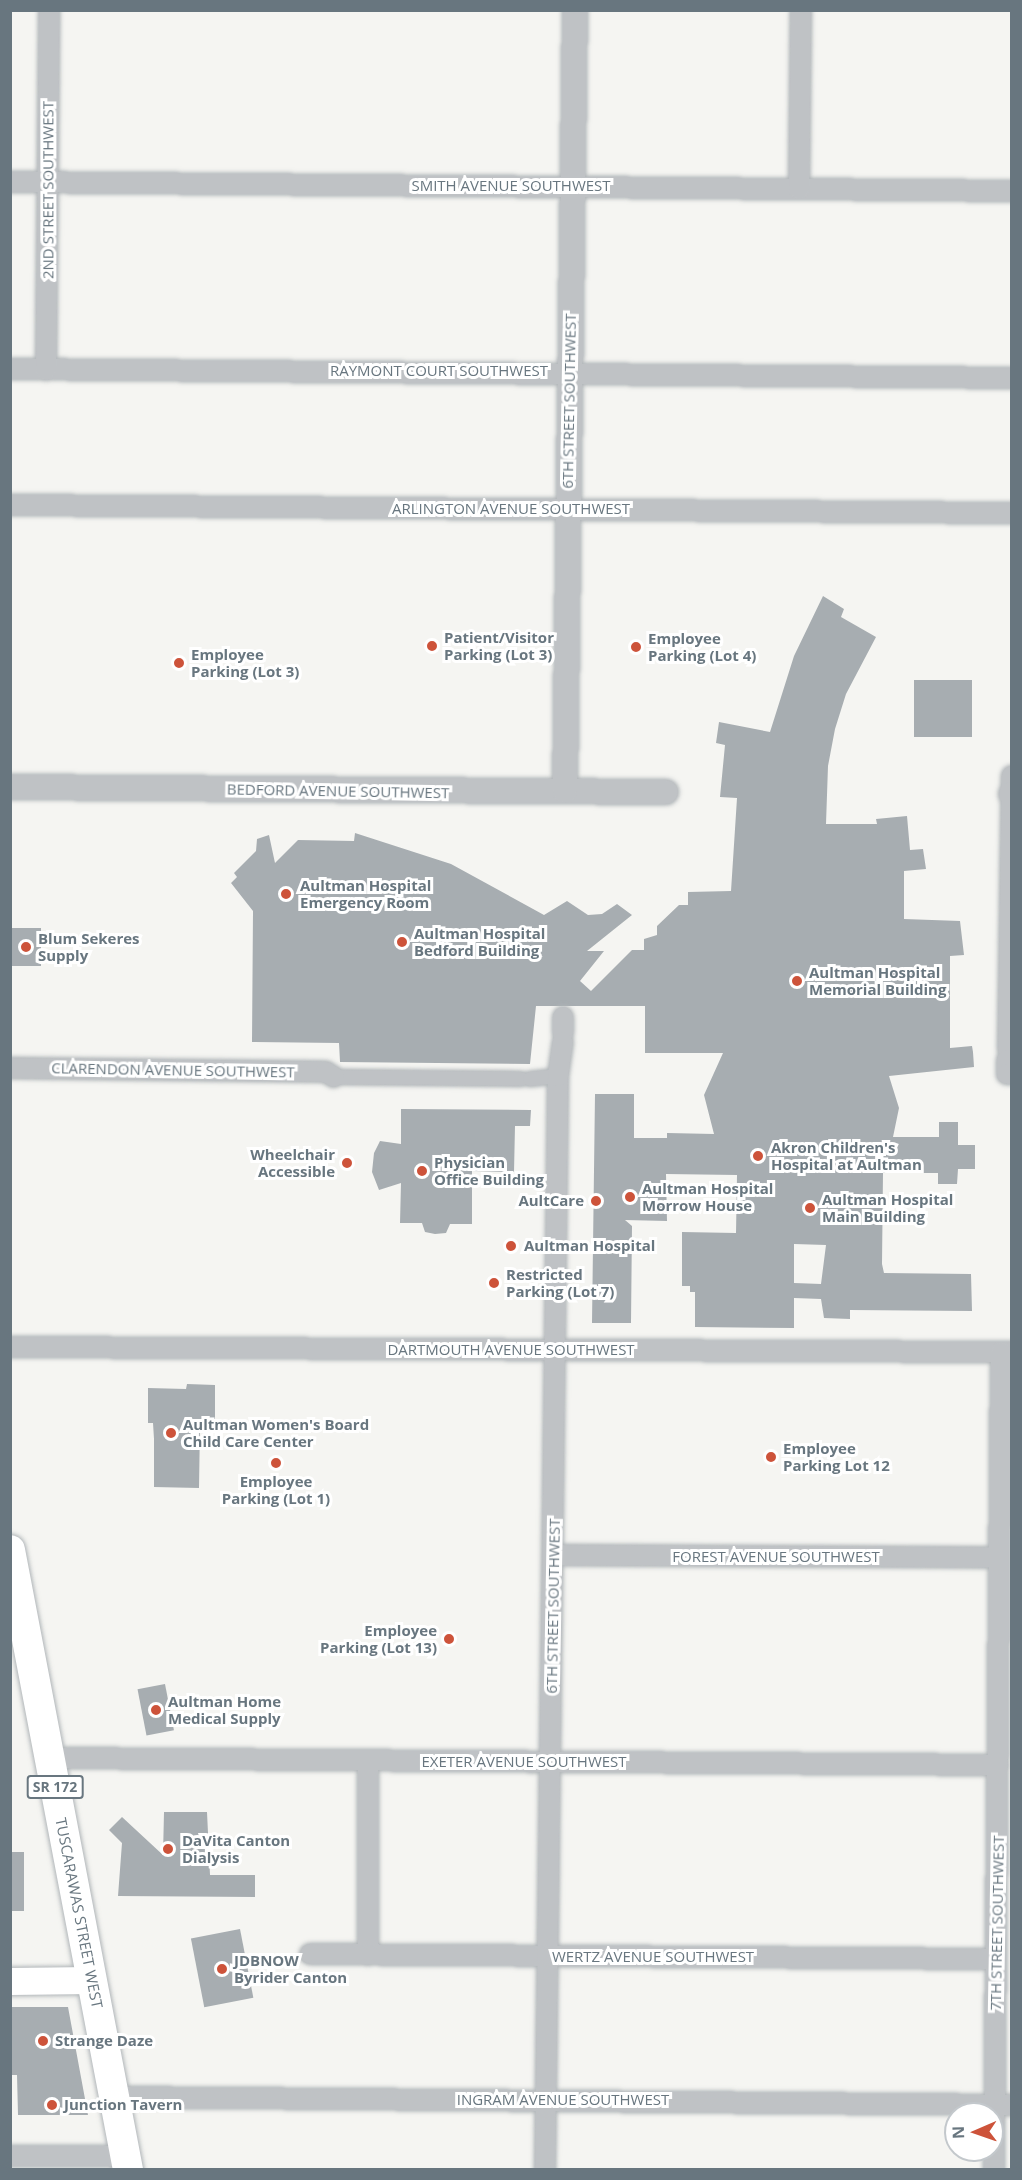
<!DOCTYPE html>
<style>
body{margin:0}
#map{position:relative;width:1022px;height:2180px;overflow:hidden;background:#f5f5f2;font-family:"Open Sans",sans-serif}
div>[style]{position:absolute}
.building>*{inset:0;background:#a7adb1;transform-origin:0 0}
.roads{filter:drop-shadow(0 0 2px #b1b6b9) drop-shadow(0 0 2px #b1b6b9)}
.pedestrian>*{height:14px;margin:-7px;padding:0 7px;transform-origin:7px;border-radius:7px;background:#bfc2c5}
.minor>*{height:20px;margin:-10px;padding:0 10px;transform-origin:10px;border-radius:10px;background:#bfc2c5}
.tertiary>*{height:24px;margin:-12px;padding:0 12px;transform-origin:12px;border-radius:12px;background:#bfc2c5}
.secondary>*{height:27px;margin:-13.5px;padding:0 13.5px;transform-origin:13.5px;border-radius:13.5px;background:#fff}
.primary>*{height:30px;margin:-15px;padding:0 15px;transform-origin:15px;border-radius:15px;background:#fff}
.dots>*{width:16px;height:16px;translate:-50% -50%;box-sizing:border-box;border:3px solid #fff;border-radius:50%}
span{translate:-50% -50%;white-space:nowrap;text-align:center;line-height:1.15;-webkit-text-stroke:6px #fff;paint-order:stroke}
.shield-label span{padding:2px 4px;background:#fff;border:2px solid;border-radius:4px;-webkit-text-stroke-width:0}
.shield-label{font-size:14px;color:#68767f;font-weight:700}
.street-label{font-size:15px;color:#68767f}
.poi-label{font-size:15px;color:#68767f;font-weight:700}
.left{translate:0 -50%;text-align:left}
.right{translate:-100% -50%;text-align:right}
.frame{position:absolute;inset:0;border:12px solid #68767f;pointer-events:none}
.north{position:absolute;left:944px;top:2102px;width:60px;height:60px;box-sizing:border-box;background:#fff;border:2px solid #c3c8cc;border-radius:50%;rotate:268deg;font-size:16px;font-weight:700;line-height:24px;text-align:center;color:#68767f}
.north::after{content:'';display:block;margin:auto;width:21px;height:27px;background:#cd533a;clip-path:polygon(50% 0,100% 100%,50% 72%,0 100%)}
</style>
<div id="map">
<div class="building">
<i style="clip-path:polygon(evenodd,823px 596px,844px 609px,841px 617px,876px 637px,846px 694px,835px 729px,828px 766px,826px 824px,877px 824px,876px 819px,907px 816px,910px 850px,923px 849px,926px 869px,904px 871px,904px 919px,960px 921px,964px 955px,950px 956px,950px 1048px,972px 1046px,973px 1052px,974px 1067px,889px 1076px,899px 1108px,893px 1137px,939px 1137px,939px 1122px,958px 1122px,958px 1145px,975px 1145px,975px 1169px,958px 1169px,957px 1184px,938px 1184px,938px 1173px,883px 1173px,882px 1264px,884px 1273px,971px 1274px,972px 1311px,850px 1310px,850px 1319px,824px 1318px,821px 1299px,794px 1298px,794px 1328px,695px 1327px,695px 1292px,690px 1292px,690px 1286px,682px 1286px,682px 1232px,736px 1233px,737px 1175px,666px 1174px,667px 1221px,625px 1220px,632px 1226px,631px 1323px,592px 1323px,595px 1094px,634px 1094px,634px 1138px,667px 1138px,667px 1133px,714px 1134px,704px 1095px,723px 1053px,645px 1053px,645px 1006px,536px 1006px,530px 1064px,340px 1062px,339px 1043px,252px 1042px,253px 911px,231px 883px,237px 877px,234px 873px,256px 851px,257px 839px,269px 835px,275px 863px,298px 840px,354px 841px,355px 833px,451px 864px,544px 915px,567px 901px,588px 915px,602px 914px,617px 904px,632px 915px,587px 951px,604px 951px,580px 981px,591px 991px,632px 950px,644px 950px,644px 939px,657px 935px,657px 926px,679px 905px,688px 905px,688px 892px,731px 891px,737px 798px,720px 797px,725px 745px,716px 743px,719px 722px,770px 732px,794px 656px,823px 596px,794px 1244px,826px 1245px,821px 1284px,794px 1283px,794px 1244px)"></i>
<i style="left:914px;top:680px;width:58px;height:57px"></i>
<i style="left:10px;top:928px;width:31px;height:38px"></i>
<i style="clip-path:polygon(401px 1109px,531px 1110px,530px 1126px,515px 1126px,514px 1172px,472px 1171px,472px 1224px,450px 1224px,446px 1233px,435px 1234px,425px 1232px,422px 1223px,400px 1223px,401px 1183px,379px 1190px,372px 1172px,374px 1153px,380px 1141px,401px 1144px)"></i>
<i style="clip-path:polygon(187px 1384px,215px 1385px,215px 1426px,200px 1425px,199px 1488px,154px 1487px,154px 1439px,153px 1423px,148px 1423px,148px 1388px,186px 1389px)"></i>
<i style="left:165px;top:1684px;width:47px;height:28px;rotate:79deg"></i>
<i style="clip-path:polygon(164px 1812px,207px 1812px,210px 1875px,255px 1875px,255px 1897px,118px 1896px,122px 1843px,109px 1830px,122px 1817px,163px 1855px)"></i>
<i style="left:10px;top:1852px;width:14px;height:59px"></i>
<i style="left:240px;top:1929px;width:70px;height:50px;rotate:79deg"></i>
<i style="clip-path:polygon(12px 2007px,68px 2007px,88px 2115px,18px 2115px,17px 2075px,12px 2075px)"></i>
</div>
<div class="roads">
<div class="pedestrian">
<i style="left:334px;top:1077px;width:187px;rotate:0.6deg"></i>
<i style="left:530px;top:1079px;width:28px;rotate:-6deg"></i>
</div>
<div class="minor">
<i style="left:10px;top:182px;width:1002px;rotate:0.51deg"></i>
<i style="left:799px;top:189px;width:179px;rotate:-89.4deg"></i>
<i style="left:10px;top:369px;width:1002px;rotate:0.51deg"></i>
<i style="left:46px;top:370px;width:360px;rotate:-89.5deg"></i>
<i style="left:10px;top:505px;width:1002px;rotate:0.46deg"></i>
<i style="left:563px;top:1033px;width:16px;rotate:-90deg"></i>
<i style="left:1008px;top:1049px;width:273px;rotate:-89.2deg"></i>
<i style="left:1007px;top:1060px;width:14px;rotate:90deg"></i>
<i style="left:1007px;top:1074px;width:5px"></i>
<i style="left:10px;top:1068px;width:316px;rotate:0.7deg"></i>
<i style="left:326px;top:1072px;width:9px;rotate:32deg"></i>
<i style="left:10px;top:1347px;width:1002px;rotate:0.29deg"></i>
<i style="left:553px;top:1555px;width:446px;rotate:0.3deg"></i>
<i style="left:50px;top:1758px;width:948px;rotate:0.42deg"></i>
<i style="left:368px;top:1761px;width:194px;rotate:90deg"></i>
<i style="left:310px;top:1954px;width:686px;rotate:0.42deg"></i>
<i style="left:115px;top:2097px;width:897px;rotate:0.51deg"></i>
<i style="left:10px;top:2156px;width:116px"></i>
<i style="left:545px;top:2170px;width:1094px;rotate:-89.32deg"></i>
<i style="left:558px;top:1076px;width:34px;rotate:-82deg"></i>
<i style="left:994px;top:2170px;width:818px;rotate:-89.51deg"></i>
</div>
<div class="tertiary">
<i style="left:10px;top:787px;width:656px;rotate:0.44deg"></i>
<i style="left:565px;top:791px;width:781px;rotate:-89.27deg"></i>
<i style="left:1011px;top:794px;width:1px"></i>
</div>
<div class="secondary">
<i style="left:10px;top:1981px;width:82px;rotate:-0.7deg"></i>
</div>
<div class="primary">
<i style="left:10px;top:1550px;width:631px;rotate:79.22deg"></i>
</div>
</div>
<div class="dots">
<i style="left:432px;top:646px;background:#cd533a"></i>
<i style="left:636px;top:647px;background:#cd533a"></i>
<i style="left:179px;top:663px;background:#cd533a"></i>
<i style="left:286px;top:894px;background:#cd533a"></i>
<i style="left:402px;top:942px;background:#cd533a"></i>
<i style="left:26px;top:947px;background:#cd533a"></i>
<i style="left:797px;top:981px;background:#cd533a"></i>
<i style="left:758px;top:1156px;background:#cd533a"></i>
<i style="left:347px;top:1163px;background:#cd533a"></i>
<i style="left:422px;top:1171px;background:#cd533a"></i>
<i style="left:630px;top:1197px;background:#cd533a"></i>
<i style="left:596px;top:1201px;background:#cd533a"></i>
<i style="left:810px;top:1208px;background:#cd533a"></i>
<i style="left:511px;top:1246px;background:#cd533a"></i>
<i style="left:494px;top:1283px;background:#cd533a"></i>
<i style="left:171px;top:1433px;background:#cd533a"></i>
<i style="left:771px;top:1457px;background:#cd533a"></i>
<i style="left:276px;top:1463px;background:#cd533a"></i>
<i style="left:449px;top:1639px;background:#cd533a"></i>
<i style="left:156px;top:1710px;background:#cd533a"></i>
<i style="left:168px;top:1849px;background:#cd533a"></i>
<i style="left:222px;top:1969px;background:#cd533a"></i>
<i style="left:43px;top:2041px;background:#cd533a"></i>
<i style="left:52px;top:2105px;background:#cd533a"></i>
</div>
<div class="shield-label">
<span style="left:55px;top:1787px">SR 172</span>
</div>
<div class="street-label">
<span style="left:511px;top:186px">SMITH AVENUE SOUTHWEST</span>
<span style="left:48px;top:190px;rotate:-90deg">2ND STREET SOUTHWEST</span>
<span style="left:439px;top:371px">RAYMONT COURT SOUTHWEST</span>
<span style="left:569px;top:401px;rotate:-89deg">6TH STREET SOUTHWEST</span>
<span style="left:511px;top:509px">ARLINGTON AVENUE SOUTHWEST</span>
<span style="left:338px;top:791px;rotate:1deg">BEDFORD AVENUE SOUTHWEST</span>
<span style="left:173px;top:1070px;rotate:1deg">CLARENDON AVENUE SOUTHWEST</span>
<span style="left:511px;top:1350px">DARTMOUTH AVENUE SOUTHWEST</span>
<span style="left:776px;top:1557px">FOREST AVENUE SOUTHWEST</span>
<span style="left:553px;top:1606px;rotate:-89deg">6TH STREET SOUTHWEST</span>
<span style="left:524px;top:1762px">EXETER AVENUE SOUTHWEST</span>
<span style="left:79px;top:1913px;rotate:79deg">TUSCARAWAS STREET WEST</span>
<span style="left:997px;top:1923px;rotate:-89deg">7TH STREET SOUTHWEST</span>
<span style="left:653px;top:1957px">WERTZ AVENUE SOUTHWEST</span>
<span style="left:563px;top:2100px">INGRAM AVENUE SOUTHWEST</span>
</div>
<div class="poi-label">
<span class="left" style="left:444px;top:646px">Patient/Visitor<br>Parking (Lot 3)</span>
<span class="left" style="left:648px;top:647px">Employee<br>Parking (Lot 4)</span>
<span class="left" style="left:191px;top:663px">Employee<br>Parking (Lot 3)</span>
<span class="left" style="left:300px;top:894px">Aultman Hospital<br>Emergency Room</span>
<span class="left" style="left:414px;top:942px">Aultman Hospital<br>Bedford Building</span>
<span class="left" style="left:38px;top:947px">Blum Sekeres<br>Supply</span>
<span class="left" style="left:809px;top:981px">Aultman Hospital<br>Memorial Building</span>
<span class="left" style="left:771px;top:1156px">Akron Children's<br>Hospital at Aultman</span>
<span class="right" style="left:335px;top:1163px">Wheelchair<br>Accessible</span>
<span class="left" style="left:434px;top:1171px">Physician<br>Office Building</span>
<span class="left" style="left:642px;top:1197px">Aultman Hospital<br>Morrow House</span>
<span class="left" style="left:822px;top:1208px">Aultman Hospital<br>Main Building</span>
<span class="right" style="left:584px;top:1201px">AultCare</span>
<span class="left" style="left:524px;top:1246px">Aultman Hospital</span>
<span class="left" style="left:506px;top:1283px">Restricted<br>Parking (Lot 7)</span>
<span class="left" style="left:183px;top:1433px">Aultman Women's Board<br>Child Care Center</span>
<span class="left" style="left:783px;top:1457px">Employee<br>Parking Lot 12</span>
<span style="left:276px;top:1490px">Employee<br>Parking (Lot 1)</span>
<span class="right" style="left:437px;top:1639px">Employee<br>Parking (Lot 13)</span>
<span class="left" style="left:168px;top:1710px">Aultman Home<br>Medical Supply</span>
<span class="left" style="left:182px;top:1849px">DaVita Canton<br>Dialysis</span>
<span class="left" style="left:234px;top:1969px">JDBNOW<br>Byrider Canton</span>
<span class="left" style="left:55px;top:2041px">Strange Daze</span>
<span class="left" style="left:64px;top:2105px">Junction Tavern</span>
</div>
<div class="frame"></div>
<div class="north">N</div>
</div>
